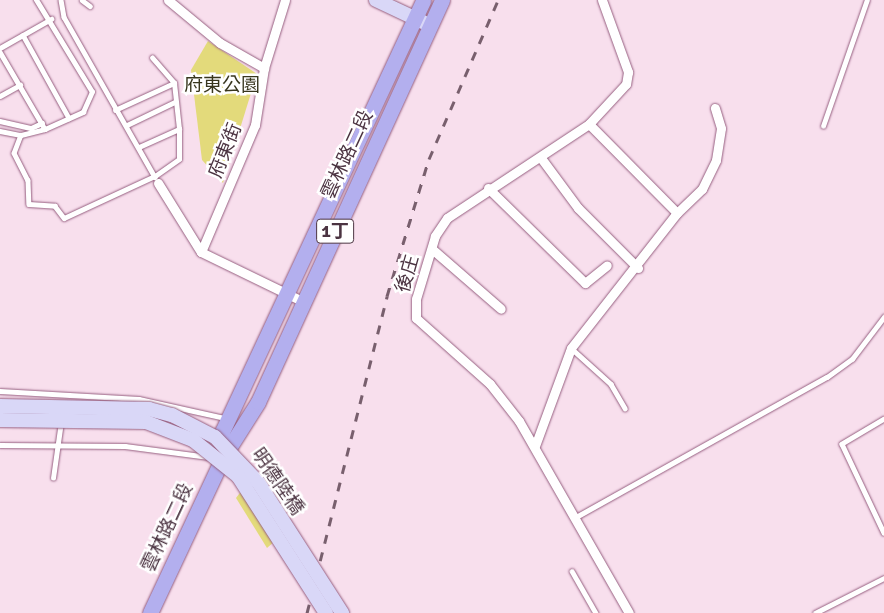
<!DOCTYPE html>
<meta charset="utf-8">
<style>
body{margin:0}
#map{position:relative;width:884px;height:613px;overflow:hidden;background:#f8dfed;font-family:Signika,"Noto Sans TC",sans-serif}
div>[style]{position:absolute}
.green>*{inset:0;background:#e3da7b}
.roads{filter:drop-shadow(0 0 1px #965f80) drop-shadow(0 0 1px #965f80)}
.lane>*{height:4.5px;margin:-2.25px;padding:0 2.25px;transform-origin:2.25px;border-radius:2.25px;background:#fff}
.street>*{height:9px;margin:-4.5px;padding:0 4.5px;transform-origin:4.5px;border-radius:4.5px;background:#fff}
.secondary>*{height:14px;margin:-7px;padding:0 7px;transform-origin:7px;border-radius:7px;background:#d9d7f7}
.primary>*{height:15px;margin:-7.5px;padding:0 7.5px;transform-origin:7.5px;border-radius:7.5px;background:#b3afee}
.rail>*{height:3px;margin-top:-1.5px;transform-origin:0;background:repeating-linear-gradient(90deg,#785f6d 0 9px,transparent 0 18px)}
.bridges{filter:drop-shadow(0 0 1px #965f80) drop-shadow(0 0 1px #965f80)}
.secondary-bridge>*{height:14px;margin:-7px;padding:0 7px;transform-origin:7px;border-radius:7px;background:#d9d7f7}
span{translate:-50% -50%;white-space:nowrap;text-align:center;line-height:1.15;-webkit-text-stroke:5px #fff;paint-order:stroke}
.shield-label span{padding:1px 4px;background:#fff;border:1px solid;border-radius:4px;-webkit-text-stroke-width:0}
.shield-label{font-size:18px;color:#4c3442;font-weight:700}
.park-label{font-size:19px;color:#38361e}
.street-label{font-size:19px;color:#4c3442}
</style>
<div id="map">
<div class="green">
<i style="clip-path:polygon(208px 41px,257px 74px,223px 183px,202px 160px,191px 70px)"></i>
<i style="clip-path:polygon(255px 473px,291px 527px,267px 548px,236px 498px)"></i>
</div>
<div class="roads">
<div class="lane">
<i style="left:61px;top:0;width:17px;rotate:80deg"></i>
<i style="left:64px;top:17px;width:184px;rotate:60.4deg"></i>
<i style="left:82px;top:0;width:10px;rotate:37deg"></i>
<i style="left:23px;top:35px;width:95px;rotate:61deg"></i>
<i style="left:0;top:48px;width:59px;rotate:-29.6deg"></i>
<i style="left:0;top:52px;width:89px;rotate:59.7deg"></i>
<i style="left:0;top:96px;width:23px;rotate:-29deg"></i>
<i style="left:115px;top:110px;width:65px;rotate:-24.6deg"></i>
<i style="left:0;top:121px;width:32px;rotate:13deg"></i>
<i style="left:31px;top:128px;width:12px;rotate:-24deg"></i>
<i style="left:127px;top:125px;width:53px;rotate:-25.6deg"></i>
<i style="left:823px;top:126px;width:133px;rotate:-70.8deg"></i>
<i style="left:0;top:131px;width:21px;rotate:11deg"></i>
<i style="left:21px;top:135px;width:25px;rotate:-14deg"></i>
<i style="left:45px;top:129px;width:42px;rotate:-24.1deg"></i>
<i style="left:83px;top:112px;width:22px;rotate:-66deg"></i>
<i style="left:92px;top:92px;width:108px;rotate:-121.3deg"></i>
<i style="left:21px;top:135px;width:19px;rotate:111deg"></i>
<i style="left:14px;top:153px;width:30px;rotate:63deg"></i>
<i style="left:28px;top:180px;width:24px;rotate:88deg"></i>
<i style="left:29px;top:204px;width:26px;rotate:4deg"></i>
<i style="left:55px;top:206px;width:15px;rotate:53deg"></i>
<i style="left:64px;top:218px;width:100px;rotate:-24.8deg"></i>
<i style="left:155px;top:176px;width:29px;rotate:-35deg"></i>
<i style="left:179px;top:159px;width:30px;rotate:-90deg"></i>
<i style="left:179px;top:129px;width:46px;rotate:-96.2deg"></i>
<i style="left:174px;top:83px;width:33px;rotate:-131deg"></i>
<i style="left:139px;top:147px;width:44px;rotate:-24.2deg"></i>
<i style="left:571px;top:348px;width:54px;rotate:42deg"></i>
<i style="left:611px;top:384px;width:28px;rotate:60deg"></i>
<i style="left:0;top:391px;width:139px;rotate:3.3deg"></i>
<i style="left:139px;top:399px;width:88px;rotate:12.5deg"></i>
<i style="left:884px;top:419px;width:49px;rotate:149.2deg"></i>
<i style="left:842px;top:444px;width:98px;rotate:64.7deg"></i>
<i style="left:0;top:445px;width:125px;rotate:0.5deg"></i>
<i style="left:125px;top:446px;width:84px;rotate:7.5deg"></i>
<i style="left:53px;top:478px;width:57px;rotate:-81.9deg"></i>
<i style="left:576px;top:517px;width:287px;rotate:-29.2deg"></i>
<i style="left:827px;top:377px;width:31px;rotate:-36deg"></i>
<i style="left:852px;top:359px;width:53px;rotate:-52.7deg"></i>
<i style="left:572px;top:571px;width:48px;rotate:60.3deg"></i>
<i style="left:815px;top:613px;width:77px;rotate:-26.9deg"></i>
</div>
<div class="street">
<i style="left:168px;top:0;width:67px;rotate:39.6deg"></i>
<i style="left:220px;top:43px;width:51px;rotate:29.6deg"></i>
<i style="left:602px;top:0;width:77px;rotate:70.1deg"></i>
<i style="left:628px;top:72px;width:12px;rotate:99deg"></i>
<i style="left:626px;top:84px;width:54px;rotate:132.8deg"></i>
<i style="left:589px;top:124px;width:170px;rotate:146.5deg"></i>
<i style="left:447px;top:218px;width:22px;rotate:124deg"></i>
<i style="left:435px;top:236px;width:66px;rotate:106.8deg"></i>
<i style="left:416px;top:299px;width:19px;rotate:90deg"></i>
<i style="left:416px;top:318px;width:99px;rotate:41.7deg"></i>
<i style="left:490px;top:384px;width:47px;rotate:51.9deg"></i>
<i style="left:519px;top:421px;width:221px;rotate:60.2deg"></i>
<i style="left:589px;top:124px;width:125px;rotate:45.3deg"></i>
<i style="left:541px;top:158px;width:62px;rotate:53.5deg"></i>
<i style="left:578px;top:208px;width:85px;rotate:45deg"></i>
<i style="left:158px;top:183px;width:81px;rotate:58.1deg"></i>
<i style="left:201px;top:252px;width:112px;rotate:25.9deg"></i>
<i style="left:488px;top:188px;width:136px;rotate:44.4deg"></i>
<i style="left:585px;top:283px;width:28px;rotate:-39deg"></i>
<i style="left:432px;top:249px;width:91px;rotate:41deg"></i>
<i style="left:201px;top:252px;width:138px;rotate:-67deg"></i>
<i style="left:255px;top:125px;width:58px;rotate:-81deg"></i>
<i style="left:264px;top:68px;width:71px;rotate:-72.8deg"></i>
<i style="left:535px;top:446px;width:104px;rotate:-69.8deg"></i>
<i style="left:571px;top:348px;width:172px;rotate:-51.9deg"></i>
<i style="left:677px;top:213px;width:35px;rotate:-44deg"></i>
<i style="left:702px;top:189px;width:32px;rotate:-64deg"></i>
<i style="left:716px;top:160px;width:32px;rotate:-81deg"></i>
<i style="left:721px;top:128px;width:21px;rotate:-107deg"></i>
</div>
<div class="secondary">
<i style="left:376px;top:0;width:52px;rotate:25.1deg"></i>
</div>
<div class="primary">
<i style="left:222px;top:459px;width:67px;rotate:-57.7deg"></i>
<i style="left:258px;top:402px;width:442px;rotate:-65.4deg"></i>
<i style="left:150px;top:613px;width:170px;rotate:-64.9deg"></i>
<i style="left:222px;top:459px;width:27px;rotate:-90deg"></i>
<i style="left:222px;top:432px;width:476px;rotate:-65deg"></i>
</div>
</div>
<div class="rail">
<i style="left:307px;top:613px;width:327px;rotate:-75.8deg"></i>
<i style="left:387px;top:296px;width:143px;rotate:-73deg"></i>
<i style="left:429px;top:159px;width:173px;rotate:-66.5deg"></i>
</div>
<div class="bridges">
<div class="secondary-bridge">
<i style="left:0;top:406px;width:149px;rotate:1.2deg"></i>
<i style="left:149px;top:409px;width:24px;rotate:15deg"></i>
<i style="left:172px;top:415px;width:48px;rotate:27.1deg"></i>
<i style="left:215px;top:437px;width:62px;rotate:46.3deg"></i>
<i style="left:258px;top:482px;width:156px;rotate:57.3deg"></i>
<i style="left:0;top:420px;width:146px;rotate:0.8deg"></i>
<i style="left:146px;top:422px;width:50px;rotate:21deg"></i>
<i style="left:193px;top:440px;width:58px;rotate:38.7deg"></i>
<i style="left:238px;top:476px;width:163px;rotate:57.3deg"></i>
</div>
</div>
<div class="shield-label">
<span style="left:335px;top:231px">1丁</span>
</div>
<div class="park-label">
<span style="left:222px;top:86px">府東公園</span>
</div>
<div class="street-label">
<span style="left:226px;top:151px;rotate:-68deg">府東街</span>
<span style="left:348px;top:155px;rotate:-65deg">雲林路二段</span>
<span style="left:408px;top:274px;rotate:-74deg">後庄</span>
<span style="left:277px;top:482px;rotate:55deg">明德陸橋</span>
<span style="left:168px;top:528px;rotate:-65deg">雲林路二段</span>
</div>
</div>
